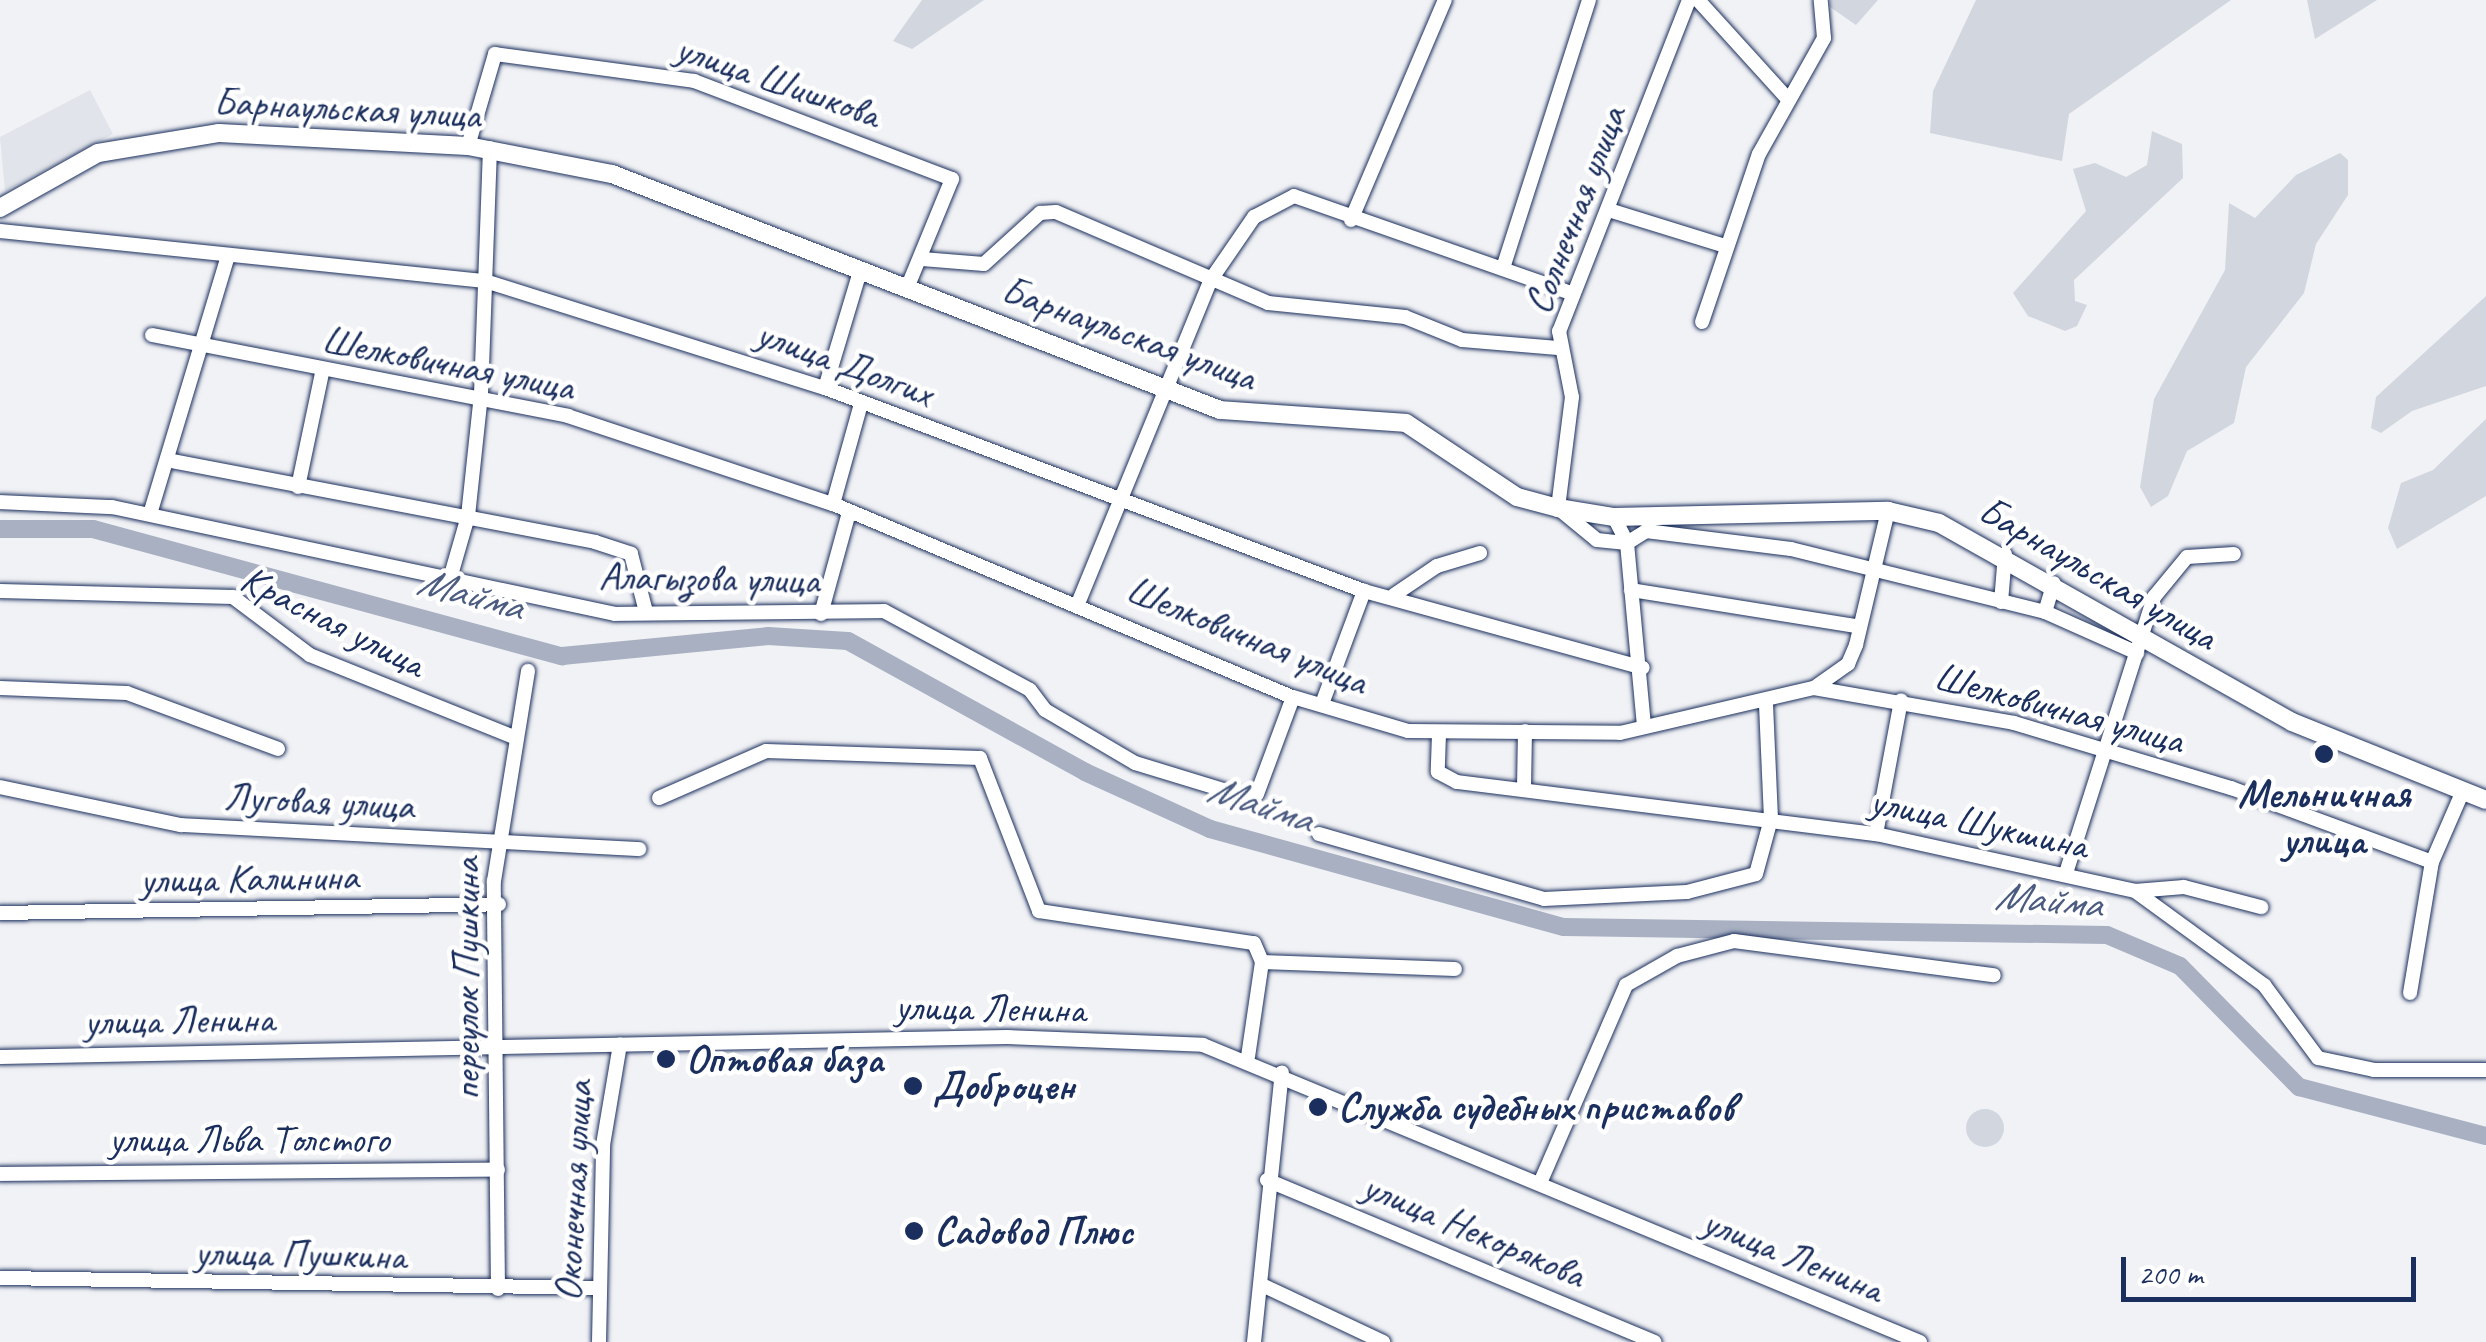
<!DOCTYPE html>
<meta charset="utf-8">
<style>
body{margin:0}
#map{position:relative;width:2486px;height:1342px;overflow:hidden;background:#f1f2f5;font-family:Caveat,sans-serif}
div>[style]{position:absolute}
.built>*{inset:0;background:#e1e4ea}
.green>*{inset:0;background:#d2d6df}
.round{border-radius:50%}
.river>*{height:18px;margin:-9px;padding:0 9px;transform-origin:9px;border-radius:9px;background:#a8b0c2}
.roads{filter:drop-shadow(0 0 2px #1b2f5e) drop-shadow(0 0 2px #1b2f5e)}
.minor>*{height:14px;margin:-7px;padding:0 7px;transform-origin:7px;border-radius:7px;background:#fff}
.major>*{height:18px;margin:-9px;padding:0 9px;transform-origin:9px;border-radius:9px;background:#fff}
.dots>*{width:28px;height:28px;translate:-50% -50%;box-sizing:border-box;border:5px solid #fff;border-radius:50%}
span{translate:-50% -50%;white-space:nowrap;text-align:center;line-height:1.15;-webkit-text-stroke:9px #fff;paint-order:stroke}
.street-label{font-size:40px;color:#1b2f5e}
.poi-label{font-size:40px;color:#1b2f5e;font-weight:700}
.left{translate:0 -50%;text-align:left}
.water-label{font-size:42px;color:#4c5c81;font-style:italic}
.scale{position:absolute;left:2121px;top:1257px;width:295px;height:45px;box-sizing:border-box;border:5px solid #1b2f5e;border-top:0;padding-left:12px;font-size:30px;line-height:35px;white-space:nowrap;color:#1b2f5e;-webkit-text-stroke:8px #fff;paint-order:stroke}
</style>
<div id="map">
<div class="built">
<i style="clip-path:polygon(90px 90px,113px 134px,5px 191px,0 137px)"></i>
</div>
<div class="green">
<i style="clip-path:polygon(922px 0,984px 0,912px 49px,893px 41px)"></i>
<i style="clip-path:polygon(1878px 0,1856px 25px,1830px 7px,1830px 0)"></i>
<i style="clip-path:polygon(1976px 0,2231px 0,2069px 114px,2062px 161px,1930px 133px,1933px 91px)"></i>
<i style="clip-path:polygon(2307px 0,2377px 0,2315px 39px)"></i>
<i style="clip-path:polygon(2152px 131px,2182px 144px,2183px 178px,2074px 280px,2075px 301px,2087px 305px,2077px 326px,2065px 331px,2028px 316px,2013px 293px,2086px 211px,2073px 169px,2095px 163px,2126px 177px,2147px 165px)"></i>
<i style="clip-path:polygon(2340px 153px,2348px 160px,2348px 195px,2316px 244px,2304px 293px,2246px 367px,2234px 423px,2187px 451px,2168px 496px,2151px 507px,2140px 487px,2154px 399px,2225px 270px,2229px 203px,2255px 218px,2296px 175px)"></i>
<i style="clip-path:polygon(2486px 296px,2486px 386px,2412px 411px,2381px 433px,2371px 428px,2376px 397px)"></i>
<i style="clip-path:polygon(2486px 419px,2486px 496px,2397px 549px,2388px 528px,2401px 483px,2433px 470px)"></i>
<i class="round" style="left:1966px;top:1109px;width:38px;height:38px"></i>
</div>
<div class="river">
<i style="left:0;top:529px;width:93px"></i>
<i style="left:93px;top:529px;width:486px;rotate:15.2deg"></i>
<i style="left:562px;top:656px;width:207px;rotate:-5.5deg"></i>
<i style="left:768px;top:636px;width:80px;rotate:3.6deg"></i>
<i style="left:848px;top:641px;width:271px;rotate:28.9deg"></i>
<i style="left:1085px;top:772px;width:137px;rotate:24.5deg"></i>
<i style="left:1210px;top:829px;width:367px;rotate:15.5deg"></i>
<i style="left:1564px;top:927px;width:543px;rotate:0.84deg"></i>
<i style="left:2107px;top:935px;width:79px;rotate:23deg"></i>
<i style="left:2180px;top:966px;width:170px;rotate:45.5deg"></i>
<i style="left:2299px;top:1087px;width:193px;rotate:14.7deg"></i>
</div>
<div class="roads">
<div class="minor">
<i style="left:1689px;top:0;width:356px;rotate:111.4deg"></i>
<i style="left:1559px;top:331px;width:67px;rotate:78.9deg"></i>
<i style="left:1572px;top:397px;width:112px;rotate:97.2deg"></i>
<i style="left:1558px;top:508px;width:50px;rotate:39.4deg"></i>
<i style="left:1597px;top:540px;width:30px;rotate:6deg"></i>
<i style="left:1627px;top:543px;width:22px;rotate:-32deg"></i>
<i style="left:1646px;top:531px;width:146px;rotate:7.1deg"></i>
<i style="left:1791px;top:549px;width:262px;rotate:13.9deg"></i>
<i style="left:2045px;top:612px;width:30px;rotate:-73deg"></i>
<i style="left:1698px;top:0;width:131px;rotate:47.8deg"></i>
<i style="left:468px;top:146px;width:96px;rotate:-73.6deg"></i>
<i style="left:495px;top:54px;width:201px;rotate:7.7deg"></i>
<i style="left:694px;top:81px;width:276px;rotate:20.8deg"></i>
<i style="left:952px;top:179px;width:118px;rotate:112.4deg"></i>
<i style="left:1612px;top:211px;width:118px;rotate:17.2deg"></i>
<i style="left:1351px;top:220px;width:239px;rotate:-66.9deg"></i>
<i style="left:0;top:231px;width:488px;rotate:5.9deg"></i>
<i style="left:485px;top:281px;width:356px;rotate:17.5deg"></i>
<i style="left:825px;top:388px;width:576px;rotate:20.64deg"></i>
<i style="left:1364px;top:591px;width:289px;rotate:15.4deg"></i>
<i style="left:922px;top:259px;width:62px;rotate:4.6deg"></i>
<i style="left:984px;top:264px;width:76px;rotate:-42.3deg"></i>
<i style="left:1040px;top:213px;width:16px;rotate:-4deg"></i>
<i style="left:1056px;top:212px;width:231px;rotate:23.2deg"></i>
<i style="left:1268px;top:303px;width:138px;rotate:5.8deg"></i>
<i style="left:1405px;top:317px;width:61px;rotate:22deg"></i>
<i style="left:1462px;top:340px;width:96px;rotate:4.8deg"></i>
<i style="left:1503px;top:268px;width:281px;rotate:-72.2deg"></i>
<i style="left:1702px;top:322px;width:177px;rotate:-71.3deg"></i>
<i style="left:1759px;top:154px;width:133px;rotate:-60.7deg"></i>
<i style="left:1824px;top:38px;width:38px;rotate:-95deg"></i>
<i style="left:152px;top:335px;width:424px;rotate:11deg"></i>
<i style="left:568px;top:416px;width:279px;rotate:18.4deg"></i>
<i style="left:833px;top:504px;width:499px;rotate:22.8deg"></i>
<i style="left:1293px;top:697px;width:120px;rotate:16.5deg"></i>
<i style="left:1408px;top:731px;width:212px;rotate:0.5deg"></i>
<i style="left:1620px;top:733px;width:199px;rotate:-13.1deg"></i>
<i style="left:1814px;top:688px;width:203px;rotate:9.9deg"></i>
<i style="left:2014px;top:723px;width:227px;rotate:16.7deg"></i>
<i style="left:2231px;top:788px;width:214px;rotate:20.2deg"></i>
<i style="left:2432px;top:862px;width:75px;rotate:-66.5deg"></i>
<i style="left:825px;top:388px;width:122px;rotate:-73.3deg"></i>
<i style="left:172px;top:461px;width:431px;rotate:10.8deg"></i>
<i style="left:595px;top:542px;width:38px;rotate:18deg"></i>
<i style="left:631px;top:554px;width:60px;rotate:75.5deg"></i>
<i style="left:298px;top:487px;width:116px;rotate:-78.1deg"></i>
<i style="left:0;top:502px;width:112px;rotate:2.6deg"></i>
<i style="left:112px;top:507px;width:514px;rotate:12.01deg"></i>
<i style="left:615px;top:614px;width:269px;rotate:-0.6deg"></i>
<i style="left:884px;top:611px;width:166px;rotate:28.4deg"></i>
<i style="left:1030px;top:690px;width:25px;rotate:53deg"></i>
<i style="left:1045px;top:710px;width:104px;rotate:30.5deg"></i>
<i style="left:1135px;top:763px;width:116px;rotate:17deg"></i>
<i style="left:1246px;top:797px;width:11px;rotate:-15deg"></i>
<i style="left:1257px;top:794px;width:103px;rotate:-69.6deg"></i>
<i style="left:833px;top:504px;width:104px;rotate:-74.4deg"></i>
<i style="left:150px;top:514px;width:266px;rotate:-73.2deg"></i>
<i style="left:1614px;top:517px;width:29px;rotate:63deg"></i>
<i style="left:1627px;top:543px;width:184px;rotate:84.7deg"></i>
<i style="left:449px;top:582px;width:69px;rotate:-73.9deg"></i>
<i style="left:468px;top:516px;width:123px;rotate:-83.9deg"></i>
<i style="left:481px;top:394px;width:246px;rotate:-87.9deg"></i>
<i style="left:1631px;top:590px;width:229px;rotate:9.1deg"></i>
<i style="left:0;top:591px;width:233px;rotate:1.5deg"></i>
<i style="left:233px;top:597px;width:96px;rotate:37deg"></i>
<i style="left:310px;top:655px;width:218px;rotate:21.9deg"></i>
<i style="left:1394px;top:595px;width:52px;rotate:-34deg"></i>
<i style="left:1437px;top:566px;width:45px;rotate:-16.8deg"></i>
<i style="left:1079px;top:601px;width:346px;rotate:-67.7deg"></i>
<i style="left:1210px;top:281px;width:78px;rotate:-55.5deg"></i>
<i style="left:1254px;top:217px;width:45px;rotate:-27.7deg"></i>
<i style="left:1294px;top:196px;width:293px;rotate:19.3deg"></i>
<i style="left:2001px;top:602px;width:48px;rotate:-85.2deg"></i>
<i style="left:2045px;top:612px;width:101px;rotate:24deg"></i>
<i style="left:821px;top:614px;width:106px;rotate:-74.6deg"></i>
<i style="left:0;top:688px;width:127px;rotate:2.3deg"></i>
<i style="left:127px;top:693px;width:161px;rotate:20.3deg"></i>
<i style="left:1814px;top:688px;width:42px;rotate:-35.2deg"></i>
<i style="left:1848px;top:664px;width:21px;rotate:-67deg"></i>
<i style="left:1856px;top:645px;width:138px;rotate:-76.6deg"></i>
<i style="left:1322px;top:704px;width:121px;rotate:-69.6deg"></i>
<i style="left:1439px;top:734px;width:38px;rotate:92deg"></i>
<i style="left:1438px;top:772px;width:21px;rotate:28deg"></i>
<i style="left:1457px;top:782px;width:422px;rotate:7.1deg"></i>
<i style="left:1876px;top:834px;width:265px;rotate:12.4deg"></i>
<i style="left:2135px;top:891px;width:160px;rotate:36.1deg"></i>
<i style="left:2264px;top:985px;width:91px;rotate:53.5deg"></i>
<i style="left:2318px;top:1058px;width:57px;rotate:12.1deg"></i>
<i style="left:2374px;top:1070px;width:112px"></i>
<i style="left:0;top:787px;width:185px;rotate:11.9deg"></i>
<i style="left:181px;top:825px;width:459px;rotate:3deg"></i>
<i style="left:1524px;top:788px;width:57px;rotate:-89deg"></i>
<i style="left:659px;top:798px;width:117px;rotate:-23.7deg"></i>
<i style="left:766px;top:751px;width:214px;rotate:1.9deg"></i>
<i style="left:980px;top:758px;width:164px;rotate:68.9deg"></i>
<i style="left:1039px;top:911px;width:217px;rotate:8.5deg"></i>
<i style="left:1254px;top:943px;width:21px;rotate:67deg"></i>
<i style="left:1262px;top:962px;width:96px;rotate:98.4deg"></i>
<i style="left:1319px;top:834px;width:234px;rotate:16.1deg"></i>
<i style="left:1544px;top:899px;width:143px;rotate:-2.8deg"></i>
<i style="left:1687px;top:892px;width:71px;rotate:-14.6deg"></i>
<i style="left:1756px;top:874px;width:57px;rotate:-74.7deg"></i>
<i style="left:1771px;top:819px;width:116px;rotate:-92.5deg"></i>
<i style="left:1876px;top:834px;width:136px;rotate:-79.4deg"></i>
<i style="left:2066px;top:873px;width:290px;rotate:-72.3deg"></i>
<i style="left:2154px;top:597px;width:52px;rotate:-50.5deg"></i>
<i style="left:2187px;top:557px;width:47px;rotate:-3.7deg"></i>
<i style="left:2135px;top:891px;width:49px;rotate:-4.7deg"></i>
<i style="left:2184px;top:887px;width:80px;rotate:14.6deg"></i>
<i style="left:0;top:913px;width:499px;rotate:-1deg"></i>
<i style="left:1262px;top:962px;width:193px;rotate:2.1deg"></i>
<i style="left:2410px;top:993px;width:133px;rotate:-80.5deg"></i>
<i style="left:0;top:1057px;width:1007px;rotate:-1.14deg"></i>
<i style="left:1007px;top:1037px;width:196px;rotate:2.3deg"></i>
<i style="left:1203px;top:1045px;width:776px;rotate:22.5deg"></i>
<i style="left:0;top:1174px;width:498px;rotate:-0.5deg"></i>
<i style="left:1267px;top:1180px;width:420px;rotate:22.7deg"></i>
<i style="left:1540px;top:1183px;width:216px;rotate:-66.5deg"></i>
<i style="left:1626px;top:985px;width:59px;rotate:-29.6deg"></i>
<i style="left:1677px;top:956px;width:59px;rotate:-14.7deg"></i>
<i style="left:1734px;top:941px;width:262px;rotate:7.5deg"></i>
<i style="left:0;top:1278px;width:600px;rotate:0.95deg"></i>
<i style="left:1262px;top:1285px;width:134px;rotate:25.2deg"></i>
<i style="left:498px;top:1289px;width:408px;rotate:-90.6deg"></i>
<i style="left:494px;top:881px;width:213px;rotate:-80.8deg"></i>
<i style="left:599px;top:1342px;width:197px;rotate:-88.8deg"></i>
<i style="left:603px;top:1145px;width:102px;rotate:-80.4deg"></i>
<i style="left:1254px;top:1342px;width:271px;rotate:-84.1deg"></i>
</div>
<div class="major">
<i style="left:0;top:208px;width:112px;rotate:-29.3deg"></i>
<i style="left:98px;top:153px;width:123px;rotate:-9.4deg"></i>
<i style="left:219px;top:133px;width:249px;rotate:3deg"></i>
<i style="left:468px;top:146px;width:147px;rotate:11deg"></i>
<i style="left:612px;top:174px;width:652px;rotate:21.21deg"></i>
<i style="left:1220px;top:410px;width:186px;rotate:4deg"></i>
<i style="left:1406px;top:423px;width:133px;rotate:33.7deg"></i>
<i style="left:1517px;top:497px;width:42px;rotate:15deg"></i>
<i style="left:1558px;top:508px;width:57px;rotate:9.1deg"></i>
<i style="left:1614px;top:517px;width:274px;rotate:-1.3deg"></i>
<i style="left:1888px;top:511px;width:52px;rotate:13.2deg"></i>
<i style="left:1939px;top:523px;width:405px;rotate:29.4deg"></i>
<i style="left:2292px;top:722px;width:209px;rotate:21.9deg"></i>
</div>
</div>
<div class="dots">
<i style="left:2324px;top:754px;background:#1b2f5e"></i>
<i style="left:666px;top:1059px;background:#1b2f5e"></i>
<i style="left:913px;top:1086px;background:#1b2f5e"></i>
<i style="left:1318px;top:1107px;background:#1b2f5e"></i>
<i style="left:914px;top:1231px;background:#1b2f5e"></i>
</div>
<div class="street-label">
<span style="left:778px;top:81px;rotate:19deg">улица Шишкова</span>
<span style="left:347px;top:108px;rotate:3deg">Барнаульская улица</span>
<span style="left:1575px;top:210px;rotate:-69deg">Солнечная улица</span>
<span style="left:1129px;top:333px;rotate:20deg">Барнаульская улица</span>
<span style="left:448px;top:363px;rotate:11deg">Шелковичная улица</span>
<span style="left:845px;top:363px;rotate:20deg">улица Долгих</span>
<span style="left:2098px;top:573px;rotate:30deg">Барнаульская улица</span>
<span style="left:709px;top:578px;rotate:1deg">Алагызова улица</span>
<span style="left:333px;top:621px;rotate:27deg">Красная улица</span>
<span style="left:1247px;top:635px;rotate:22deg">Шелковичная улица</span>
<span style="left:2059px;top:708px;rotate:15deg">Шелковичная улица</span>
<span style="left:319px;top:801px;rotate:3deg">Луговая улица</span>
<span style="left:1979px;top:823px;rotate:12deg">улица Шукшина</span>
<span style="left:249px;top:878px;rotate:-1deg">улица Калинина</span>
<span style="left:466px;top:979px;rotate:-90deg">переулок Пушкина</span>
<span style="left:990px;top:1008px;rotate:1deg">улица Ленина</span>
<span style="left:179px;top:1020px;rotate:-1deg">улица Ленина</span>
<span style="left:249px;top:1139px">улица Льва Толстого</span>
<span style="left:573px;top:1191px;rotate:-87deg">Оконечная улица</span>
<span style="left:1474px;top:1230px;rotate:23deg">улица Некорякова</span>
<span style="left:300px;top:1254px;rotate:1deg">улица Пушкина</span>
<span style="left:1793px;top:1255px;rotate:22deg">улица Ленина</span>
</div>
<div class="poi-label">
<span style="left:2324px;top:817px">Мельничная<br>улица</span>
<span class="left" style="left:686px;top:1059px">Оптовая база</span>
<span class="left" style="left:933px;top:1086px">Доброцен</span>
<span class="left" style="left:1338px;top:1107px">Служба судебных приставов</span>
<span class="left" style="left:934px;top:1231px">Садовод Плюс</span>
</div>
<div class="water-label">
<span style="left:470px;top:594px;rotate:15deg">Майма</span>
<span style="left:1260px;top:804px;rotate:18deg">Майма</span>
<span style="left:2048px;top:900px;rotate:5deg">Майма</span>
</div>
<div class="scale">200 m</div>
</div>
